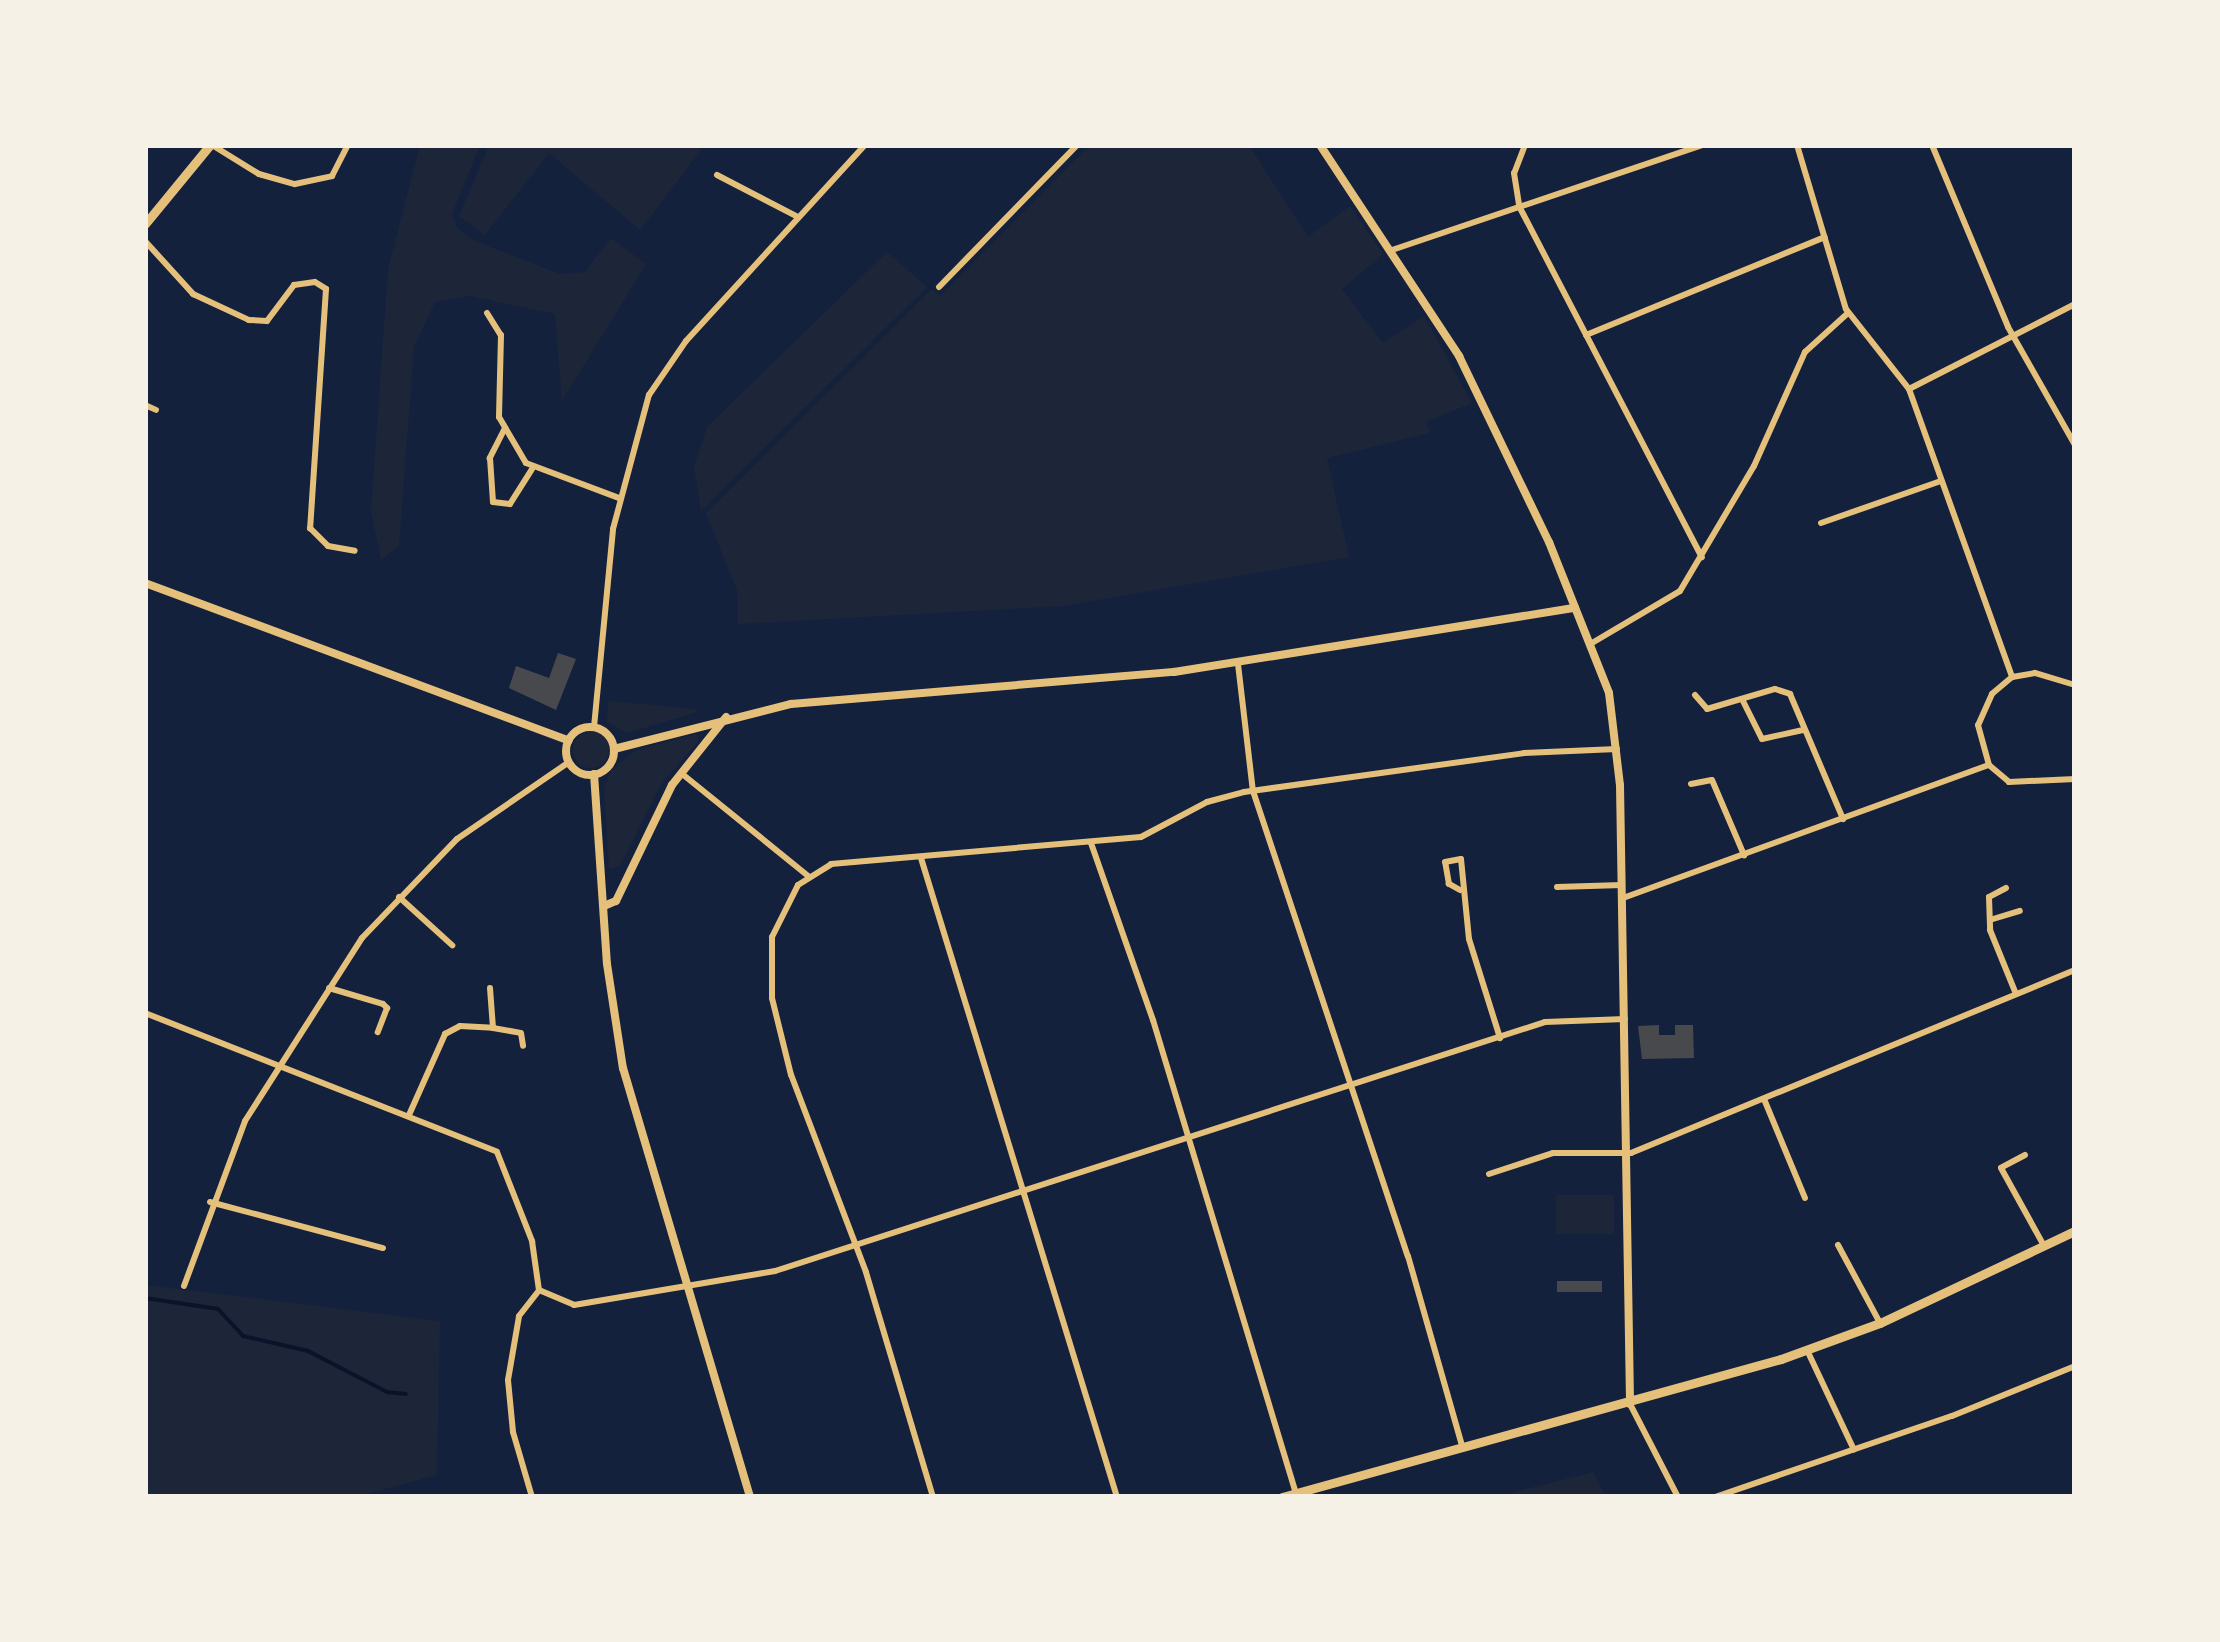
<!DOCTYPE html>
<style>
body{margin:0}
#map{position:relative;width:2220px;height:1642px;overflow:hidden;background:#14213d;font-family:Arial,sans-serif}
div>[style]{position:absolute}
.green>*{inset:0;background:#1d2539;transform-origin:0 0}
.round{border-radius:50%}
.stream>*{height:4px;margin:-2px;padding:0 2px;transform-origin:2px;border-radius:2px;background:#0b132b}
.building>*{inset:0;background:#48494c;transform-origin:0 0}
.minor>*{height:6px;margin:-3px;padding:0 3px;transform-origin:3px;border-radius:3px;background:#e5c07b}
.tertiary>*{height:8px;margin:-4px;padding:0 4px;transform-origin:4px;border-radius:4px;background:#e5c07b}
.tertiary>.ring{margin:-4px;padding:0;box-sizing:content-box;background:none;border:8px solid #e5c07b;border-radius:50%}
.secondary>*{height:9px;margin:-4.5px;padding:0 4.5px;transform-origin:4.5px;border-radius:4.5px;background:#e5c07b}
.primary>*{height:9px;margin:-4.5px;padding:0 4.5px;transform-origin:4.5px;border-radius:4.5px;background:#e5c07b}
span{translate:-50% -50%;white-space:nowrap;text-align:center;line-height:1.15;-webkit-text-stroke:8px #f6f1e7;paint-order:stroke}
.frame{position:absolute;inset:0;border:148px solid #f6f1e7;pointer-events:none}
</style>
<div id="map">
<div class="green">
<i style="clip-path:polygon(420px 145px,480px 145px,452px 214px,457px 228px,475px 241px,560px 274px,585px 272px,611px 238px,646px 264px,562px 401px,555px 314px,470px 296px,435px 302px,414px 347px,399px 546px,381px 560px,371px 511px,388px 269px)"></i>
<i style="clip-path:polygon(489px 145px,705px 145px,640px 230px,549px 153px,485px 235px,459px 216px)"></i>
<i style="clip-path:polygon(1090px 145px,1249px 145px,1308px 237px,1350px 206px,1383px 254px,1342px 289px,1383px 343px,1424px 316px,1472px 403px,1426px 422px,1430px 433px,1327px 458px,1349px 557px,1062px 606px,738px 624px,737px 590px,706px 513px,932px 289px,940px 296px)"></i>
<i style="clip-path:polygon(887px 252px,927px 287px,701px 511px,694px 467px,707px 427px)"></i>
<i style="clip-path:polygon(608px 701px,696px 709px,697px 712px,627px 733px,607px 722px)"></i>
<i class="round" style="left:573px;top:732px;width:36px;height:36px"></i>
<i style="clip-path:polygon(697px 734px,698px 742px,661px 784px,620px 866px,609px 869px,604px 789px,611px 770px,636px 750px)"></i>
<i style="left:1556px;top:1195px;width:58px;height:39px"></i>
<i style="clip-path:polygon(145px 1285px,440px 1321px,437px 1475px,355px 1497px,145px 1497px)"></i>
<i style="clip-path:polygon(1593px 1472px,1606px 1497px,1497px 1497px,1530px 1488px)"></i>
</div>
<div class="stream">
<i style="left:145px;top:1298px;width:74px;rotate:8.6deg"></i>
<i style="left:218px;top:1309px;width:37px;rotate:47deg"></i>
<i style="left:243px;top:1336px;width:67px;rotate:13deg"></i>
<i style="left:308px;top:1351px;width:89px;rotate:27.4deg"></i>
<i style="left:387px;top:1392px;width:19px;rotate:6deg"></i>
</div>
<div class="building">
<i style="clip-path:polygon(558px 653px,576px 659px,556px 710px,509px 688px,516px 666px,549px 678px)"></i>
<i style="clip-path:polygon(1659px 1025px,1659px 1035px,1675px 1035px,1675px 1025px,1693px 1025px,1694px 1058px,1642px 1059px,1638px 1026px)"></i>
<i style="left:1557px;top:1281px;width:45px;height:11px"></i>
</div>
<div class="minor">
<i style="left:212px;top:145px;width:55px;rotate:31.7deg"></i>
<i style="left:259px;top:174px;width:37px;rotate:16deg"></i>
<i style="left:295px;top:184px;width:38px;rotate:-12deg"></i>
<i style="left:332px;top:176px;width:35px;rotate:-63deg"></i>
<i style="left:1525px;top:145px;width:30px;rotate:111deg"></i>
<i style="left:1514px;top:173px;width:33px;rotate:81deg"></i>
<i style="left:1519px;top:206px;width:396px;rotate:62.5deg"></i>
<i style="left:1797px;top:145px;width:171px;rotate:73.4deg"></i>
<i style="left:1846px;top:309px;width:102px;rotate:51.8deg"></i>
<i style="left:1909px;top:389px;width:306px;rotate:70.3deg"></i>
<i style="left:1932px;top:145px;width:197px;rotate:67.3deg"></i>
<i style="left:2008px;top:327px;width:136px;rotate:60.4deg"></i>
<i style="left:717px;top:175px;width:91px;rotate:27.4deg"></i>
<i style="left:145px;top:241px;width:72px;rotate:47.8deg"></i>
<i style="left:193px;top:294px;width:62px;rotate:24.9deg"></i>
<i style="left:249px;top:320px;width:18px;rotate:3deg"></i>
<i style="left:267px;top:321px;width:45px;rotate:-53.1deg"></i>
<i style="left:294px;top:285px;width:21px;rotate:-8deg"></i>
<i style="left:315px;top:282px;width:13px;rotate:32deg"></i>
<i style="left:326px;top:289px;width:240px;rotate:93.8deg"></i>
<i style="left:310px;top:528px;width:25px;rotate:45deg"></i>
<i style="left:328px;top:546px;width:27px;rotate:10deg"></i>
<i style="left:1392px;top:250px;width:328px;rotate:-18.7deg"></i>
<i style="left:939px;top:287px;width:198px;rotate:-45.8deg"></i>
<i style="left:487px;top:313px;width:26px;rotate:58deg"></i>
<i style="left:501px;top:335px;width:82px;rotate:91.4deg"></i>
<i style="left:499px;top:417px;width:53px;rotate:59.6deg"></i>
<i style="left:526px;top:463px;width:99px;rotate:20.6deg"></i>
<i style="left:1586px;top:335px;width:258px;rotate:-22.3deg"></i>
<i style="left:1909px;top:389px;width:186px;rotate:-27.1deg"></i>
<i style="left:145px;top:405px;width:12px;rotate:24deg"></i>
<i style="left:505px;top:428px;width:34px;rotate:117deg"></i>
<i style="left:490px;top:458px;width:44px;rotate:86.1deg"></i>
<i style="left:493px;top:502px;width:17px;rotate:7deg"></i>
<i style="left:510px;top:504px;width:41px;rotate:-57.8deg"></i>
<i style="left:1821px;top:523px;width:127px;rotate:-19.3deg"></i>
<i style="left:1592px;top:643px;width:102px;rotate:-30.6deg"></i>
<i style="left:1680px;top:591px;width:145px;rotate:-59.4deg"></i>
<i style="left:1754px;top:466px;width:125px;rotate:-65.9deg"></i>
<i style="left:1805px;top:352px;width:58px;rotate:-42.2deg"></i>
<i style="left:1238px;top:664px;width:128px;rotate:83.3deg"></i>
<i style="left:1253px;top:791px;width:490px;rotate:71.6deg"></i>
<i style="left:1408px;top:1256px;width:198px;rotate:74.1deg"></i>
<i style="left:2075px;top:685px;width:42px;rotate:-163.3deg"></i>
<i style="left:2035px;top:673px;width:23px;rotate:170deg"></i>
<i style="left:2012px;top:677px;width:26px;rotate:140deg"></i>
<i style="left:1992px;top:694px;width:34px;rotate:114deg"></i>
<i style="left:1978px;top:725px;width:41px;rotate:74.6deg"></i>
<i style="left:1989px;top:765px;width:26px;rotate:40deg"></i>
<i style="left:2009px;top:782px;width:66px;rotate:-2.6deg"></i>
<i style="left:1695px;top:695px;width:18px;rotate:49deg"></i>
<i style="left:1707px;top:709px;width:71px;rotate:-16.4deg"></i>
<i style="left:1775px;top:689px;width:16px;rotate:18deg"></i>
<i style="left:1790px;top:694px;width:136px;rotate:67deg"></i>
<i style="left:1743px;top:701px;width:42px;rotate:63.4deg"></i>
<i style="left:1762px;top:739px;width:42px;rotate:-12.4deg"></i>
<i style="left:594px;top:727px;width:199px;rotate:-84.5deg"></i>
<i style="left:613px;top:529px;width:139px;rotate:-75deg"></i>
<i style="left:649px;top:395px;width:65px;rotate:-55.6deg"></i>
<i style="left:686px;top:341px;width:265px;rotate:-47.6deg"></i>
<i style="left:681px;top:773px;width:164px;rotate:39deg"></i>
<i style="left:1691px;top:784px;width:21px;rotate:-11deg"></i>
<i style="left:1712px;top:780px;width:82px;rotate:66.9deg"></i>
<i style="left:1091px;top:843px;width:188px;rotate:70.7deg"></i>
<i style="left:1153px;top:1020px;width:494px;rotate:73.2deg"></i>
<i style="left:921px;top:858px;width:668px;rotate:72.95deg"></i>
<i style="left:1557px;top:887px;width:65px;rotate:-1.8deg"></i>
<i style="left:2006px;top:888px;width:19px;rotate:152deg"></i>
<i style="left:1989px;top:897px;width:33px;rotate:88deg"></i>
<i style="left:1990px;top:930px;width:69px;rotate:67.9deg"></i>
<i style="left:1460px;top:890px;width:13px;rotate:-151deg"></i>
<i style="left:1449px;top:884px;width:22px;rotate:-100deg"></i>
<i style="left:1445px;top:862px;width:16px;rotate:-11deg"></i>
<i style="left:1461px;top:859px;width:80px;rotate:84.3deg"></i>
<i style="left:1469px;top:939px;width:104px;rotate:72.6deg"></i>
<i style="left:399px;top:897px;width:72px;rotate:42.2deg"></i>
<i style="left:1623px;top:898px;width:389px;rotate:-20deg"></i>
<i style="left:1993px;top:919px;width:28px;rotate:-17deg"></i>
<i style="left:329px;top:988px;width:56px;rotate:16.5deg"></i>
<i style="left:383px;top:1004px;width:6px;rotate:45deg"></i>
<i style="left:387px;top:1008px;width:26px;rotate:111deg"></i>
<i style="left:145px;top:1013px;width:378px;rotate:21.5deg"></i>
<i style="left:497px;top:1152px;width:96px;rotate:68.5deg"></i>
<i style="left:532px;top:1241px;width:49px;rotate:81.9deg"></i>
<i style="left:493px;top:1028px;width:28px;rotate:10deg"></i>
<i style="left:521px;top:1033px;width:13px;rotate:81deg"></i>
<i style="left:1764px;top:1099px;width:107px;rotate:67.5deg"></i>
<i style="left:409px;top:1115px;width:89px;rotate:-66deg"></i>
<i style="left:445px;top:1034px;width:17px;rotate:-28deg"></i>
<i style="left:460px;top:1026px;width:33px;rotate:3deg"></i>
<i style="left:493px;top:1028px;width:40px;rotate:-94.3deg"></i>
<i style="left:2025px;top:1155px;width:27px;rotate:152deg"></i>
<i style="left:2001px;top:1168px;width:89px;rotate:61.1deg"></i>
<i style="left:1489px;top:1174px;width:67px;rotate:-18.2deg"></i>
<i style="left:1553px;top:1153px;width:78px"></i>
<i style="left:1631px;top:1153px;width:480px;rotate:-22.4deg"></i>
<i style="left:210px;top:1202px;width:179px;rotate:14.9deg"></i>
<i style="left:1838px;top:1245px;width:89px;rotate:61.7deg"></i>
<i style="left:184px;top:1286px;width:176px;rotate:-69.7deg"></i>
<i style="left:245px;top:1121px;width:217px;rotate:-57.4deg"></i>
<i style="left:362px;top:938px;width:137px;rotate:-46.2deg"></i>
<i style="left:457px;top:839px;width:136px;rotate:-34.5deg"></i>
<i style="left:539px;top:1290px;width:38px;rotate:23deg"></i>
<i style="left:574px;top:1305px;width:204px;rotate:-9.6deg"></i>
<i style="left:775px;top:1271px;width:809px;rotate:-17.92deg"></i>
<i style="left:1545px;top:1022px;width:80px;rotate:-2.1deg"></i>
<i style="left:1807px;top:1350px;width:110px;rotate:64.8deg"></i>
<i style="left:1630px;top:1404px;width:105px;rotate:62.7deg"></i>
<i style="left:532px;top:1497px;width:68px;rotate:-106.3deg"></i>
<i style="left:513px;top:1432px;width:52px;rotate:-95.5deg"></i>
<i style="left:508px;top:1380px;width:65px;rotate:-80.2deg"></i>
<i style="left:519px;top:1316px;width:33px;rotate:-52deg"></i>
<i style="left:933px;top:1497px;width:235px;rotate:-106.6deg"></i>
<i style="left:866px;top:1272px;width:211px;rotate:-110.8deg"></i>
<i style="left:791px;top:1075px;width:79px;rotate:-103.9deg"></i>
<i style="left:772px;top:998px;width:61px;rotate:-90deg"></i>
<i style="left:772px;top:937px;width:58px;rotate:-63.4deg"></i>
<i style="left:798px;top:885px;width:39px;rotate:-32deg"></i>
<i style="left:831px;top:864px;width:311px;rotate:-5deg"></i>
<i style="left:1141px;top:837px;width:75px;rotate:-27.9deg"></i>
<i style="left:1207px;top:802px;width:38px;rotate:-15deg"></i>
<i style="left:1244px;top:792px;width:283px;rotate:-7.9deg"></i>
<i style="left:1524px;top:753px;width:93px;rotate:-2.5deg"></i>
<i style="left:1715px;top:1497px;width:250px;rotate:-18.9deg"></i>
<i style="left:1952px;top:1416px;width:133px;rotate:-22.1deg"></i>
</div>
<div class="tertiary">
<i style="left:1320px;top:145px;width:253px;rotate:56.6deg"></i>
<i style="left:1459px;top:356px;width:207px;rotate:64.2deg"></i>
<i style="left:1549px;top:542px;width:162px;rotate:68.3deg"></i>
<i style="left:1609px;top:693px;width:93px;rotate:83.2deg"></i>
<i style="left:1620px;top:785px;width:619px;rotate:89.07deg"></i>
<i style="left:145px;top:583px;width:452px;rotate:20.4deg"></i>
<i class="ring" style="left:566px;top:727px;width:40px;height:40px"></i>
<i style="left:614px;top:749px;width:183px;rotate:-14.3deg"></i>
<i style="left:791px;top:704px;width:384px;rotate:-4.8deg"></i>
<i style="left:1174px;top:672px;width:406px;rotate:-9.1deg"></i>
<i style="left:594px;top:774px;width:190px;rotate:86.1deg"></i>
<i style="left:607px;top:964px;width:105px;rotate:81.3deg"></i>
<i style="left:623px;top:1068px;width:447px;rotate:73.5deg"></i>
<i style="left:604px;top:906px;width:13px;rotate:-23deg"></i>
<i style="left:616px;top:901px;width:129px;rotate:-64.2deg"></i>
<i style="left:672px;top:785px;width:87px;rotate:-51.5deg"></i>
</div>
<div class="secondary">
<i style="left:1282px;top:1497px;width:518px;rotate:-15.46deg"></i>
<i style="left:1781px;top:1359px;width:105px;rotate:-20deg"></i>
<i style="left:1880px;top:1323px;width:216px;rotate:-25.3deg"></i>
</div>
<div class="primary">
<i style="left:145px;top:224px;width:102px;rotate:-50.6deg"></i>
</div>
<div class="frame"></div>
</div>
